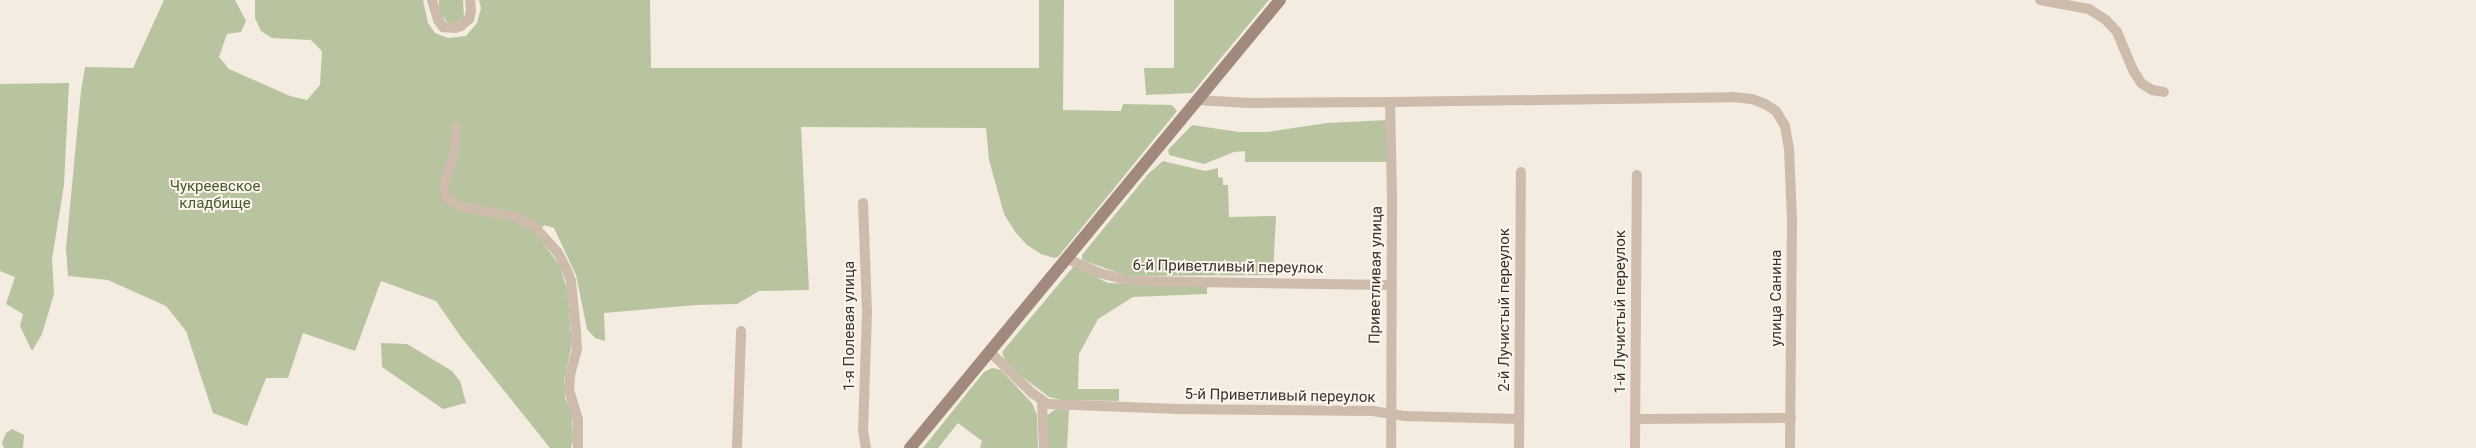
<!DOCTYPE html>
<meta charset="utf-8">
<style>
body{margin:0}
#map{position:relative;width:2476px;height:448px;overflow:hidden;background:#f4ebe1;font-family:Roboto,sans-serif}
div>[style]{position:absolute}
.green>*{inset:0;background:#b8c4a0}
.minor>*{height:10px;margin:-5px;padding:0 5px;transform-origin:5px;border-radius:5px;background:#cdbbac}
.secondary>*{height:12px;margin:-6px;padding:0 6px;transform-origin:6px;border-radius:6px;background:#a18a7d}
span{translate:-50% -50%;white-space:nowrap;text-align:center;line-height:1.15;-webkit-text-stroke:4px #fbf5ee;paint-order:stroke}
.park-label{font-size:15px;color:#4a5a2e}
.street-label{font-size:15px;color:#3b302b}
</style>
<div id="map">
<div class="green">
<i style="clip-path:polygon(164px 0,235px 0,246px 21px,241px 32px,227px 34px,219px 57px,229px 69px,290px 96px,307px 100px,320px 85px,322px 51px,311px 40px,272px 38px,261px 31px,255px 18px,255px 0,423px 0,428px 23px,435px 33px,448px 38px,466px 36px,477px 23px,481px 8px,479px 0,650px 0,651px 68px,1039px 68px,1039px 0,1064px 0,1063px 110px,1121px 111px,1123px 104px,1172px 105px,1177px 111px,1058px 257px,1054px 258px,1041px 254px,1027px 245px,1016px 233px,1004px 214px,989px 160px,986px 128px,801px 127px,809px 290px,759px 291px,737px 304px,696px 305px,604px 313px,605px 341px,595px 338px,587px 329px,576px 275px,554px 228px,544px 225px,537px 235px,560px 266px,567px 289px,572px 344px,564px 380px,565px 398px,572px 412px,573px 441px,571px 448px,550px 448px,461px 337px,436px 301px,381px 281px,355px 351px,303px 333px,288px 378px,266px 378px,247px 426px,213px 413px,186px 331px,166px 306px,108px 280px,68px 276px,66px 248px,81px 91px,85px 67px,133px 68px)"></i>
<i style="clip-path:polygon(439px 0,463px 0,464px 17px,456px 23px,449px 24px,439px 13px)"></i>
<i style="clip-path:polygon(1174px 0,1269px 0,1192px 93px,1146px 95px,1144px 68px,1174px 68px)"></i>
<i style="clip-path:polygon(69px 83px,64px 185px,52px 259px,54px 294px,42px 334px,32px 351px,20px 326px,23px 314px,6px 304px,15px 277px,0 271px,0 84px)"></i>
<i style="clip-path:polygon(1388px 120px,1387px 162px,1245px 162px,1245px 151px,1234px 152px,1204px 164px,1169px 155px,1168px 150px,1192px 125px,1239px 132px,1267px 132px,1327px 123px)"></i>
<i style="clip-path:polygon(1163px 161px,1205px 171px,1218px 168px,1218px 177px,1223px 178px,1223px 185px,1228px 185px,1229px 217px,1276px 216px,1273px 275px,1127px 276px,1082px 260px,1082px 255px,1149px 173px)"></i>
<i style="clip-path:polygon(1074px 266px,1108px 283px,1207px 286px,1207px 294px,1133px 297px,1098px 319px,1079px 354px,1078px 389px,1119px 389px,1119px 401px,1062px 400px,1049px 397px,1020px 375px,1005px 360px,1002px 352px)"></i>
<i style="clip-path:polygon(381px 343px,407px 344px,452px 371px,460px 381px,466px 403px,443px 409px,382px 367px)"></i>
<i style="clip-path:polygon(992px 368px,1001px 370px,1032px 403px,1037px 415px,1038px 448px,980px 448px,982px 441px,958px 423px,938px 448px,923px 448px,984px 372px)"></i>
<i style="clip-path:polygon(1056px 409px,1069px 410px,1067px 448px,1047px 448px,1046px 416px)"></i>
<i style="clip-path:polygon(12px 429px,24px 435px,23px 448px,4px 448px,2px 443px,6px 433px)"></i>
</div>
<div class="minor">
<i style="left:432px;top:0;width:21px;rotate:73deg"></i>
<i style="left:438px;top:20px;width:9px;rotate:54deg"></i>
<i style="left:443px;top:27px;width:12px;rotate:5deg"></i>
<i style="left:455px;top:28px;width:6px;rotate:-18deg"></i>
<i style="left:461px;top:26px;width:11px;rotate:-41deg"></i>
<i style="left:469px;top:19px;width:8px;rotate:-76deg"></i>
<i style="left:471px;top:11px;width:11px;rotate:-95deg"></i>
<i style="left:2040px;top:0;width:50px;rotate:10.4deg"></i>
<i style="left:2089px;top:9px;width:20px;rotate:33deg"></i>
<i style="left:2106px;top:20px;width:16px;rotate:47deg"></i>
<i style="left:2117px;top:32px;width:41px;rotate:67.2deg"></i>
<i style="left:2133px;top:70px;width:15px;rotate:58deg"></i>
<i style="left:2141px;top:83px;width:13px;rotate:32deg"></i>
<i style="left:2152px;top:90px;width:12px;rotate:9deg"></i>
<i style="left:1198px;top:100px;width:50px;rotate:3.4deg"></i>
<i style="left:1248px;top:103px;width:142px;rotate:-0.4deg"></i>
<i style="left:1390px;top:102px;width:343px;rotate:-0.8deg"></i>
<i style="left:1733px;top:97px;width:19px;rotate:6deg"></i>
<i style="left:1752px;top:99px;width:14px;rotate:21deg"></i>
<i style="left:1765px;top:104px;width:13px;rotate:32deg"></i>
<i style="left:1776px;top:111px;width:17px;rotate:59deg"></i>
<i style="left:1785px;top:126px;width:22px;rotate:80deg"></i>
<i style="left:1789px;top:148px;width:72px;rotate:87.6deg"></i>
<i style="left:1792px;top:220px;width:228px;rotate:90.5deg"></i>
<i style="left:1390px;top:102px;width:96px;rotate:88.8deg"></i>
<i style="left:1392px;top:198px;width:250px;rotate:90.2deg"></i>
<i style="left:456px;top:126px;width:28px;rotate:94deg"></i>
<i style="left:454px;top:154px;width:34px;rotate:107deg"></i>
<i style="left:444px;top:187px;width:11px;rotate:75deg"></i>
<i style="left:447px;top:198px;width:14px;rotate:34deg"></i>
<i style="left:459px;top:206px;width:57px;rotate:11.1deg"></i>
<i style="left:515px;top:217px;width:20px;rotate:24deg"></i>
<i style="left:533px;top:225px;width:38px;rotate:48deg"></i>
<i style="left:558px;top:253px;width:17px;rotate:62deg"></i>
<i style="left:566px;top:268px;width:14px;rotate:69deg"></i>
<i style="left:571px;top:281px;width:51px;rotate:84.4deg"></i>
<i style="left:576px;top:332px;width:17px;rotate:87deg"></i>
<i style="left:577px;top:349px;width:28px;rotate:105deg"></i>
<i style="left:570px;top:376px;width:14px;rotate:94deg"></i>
<i style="left:569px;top:390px;width:31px;rotate:73deg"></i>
<i style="left:578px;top:420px;width:28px;rotate:90deg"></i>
<i style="left:863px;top:203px;width:108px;rotate:87.9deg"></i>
<i style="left:867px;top:311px;width:119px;rotate:91.9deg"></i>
<i style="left:863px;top:430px;width:18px;rotate:81deg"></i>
<i style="left:1068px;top:259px;width:34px;rotate:24deg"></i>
<i style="left:1099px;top:273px;width:32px;rotate:14deg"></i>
<i style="left:1130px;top:281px;width:261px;rotate:0.9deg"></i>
<i style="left:990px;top:352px;width:59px;rotate:44.3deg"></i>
<i style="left:1032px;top:393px;width:19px;rotate:35deg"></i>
<i style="left:1048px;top:404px;width:130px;rotate:2.2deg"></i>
<i style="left:1178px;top:409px;width:195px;rotate:0.6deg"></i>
<i style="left:1373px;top:411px;width:31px;rotate:9deg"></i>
<i style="left:1404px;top:416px;width:115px;rotate:1.5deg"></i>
<i style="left:1042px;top:401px;width:47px;rotate:87.6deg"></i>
<i style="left:1636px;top:419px;width:155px;rotate:-0.4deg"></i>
<i style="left:737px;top:448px;width:117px;rotate:-88deg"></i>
<i style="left:1519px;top:448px;width:276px;rotate:-89.6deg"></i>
<i style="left:1635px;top:448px;width:273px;rotate:-89.6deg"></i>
</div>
<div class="secondary">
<i style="left:910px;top:448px;width:581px;rotate:-50.45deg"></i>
</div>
<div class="park-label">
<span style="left:215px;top:195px">Чукреевское<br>кладбище</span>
</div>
<div class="street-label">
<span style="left:1228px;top:267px;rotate:1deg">6-й Приветливый переулок</span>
<span style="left:1376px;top:275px;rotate:-89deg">Приветливая улица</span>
<span style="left:1777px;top:298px;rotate:-90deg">улица Санина</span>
<span style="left:1505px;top:310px;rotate:-90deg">2-й Лучистый переулок</span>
<span style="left:1621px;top:312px;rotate:-90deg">1-й Лучистый переулок</span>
<span style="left:850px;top:326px;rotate:-90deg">1-я Полевая улица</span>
<span style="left:1280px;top:396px;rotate:1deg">5-й Приветливый переулок</span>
</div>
</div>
